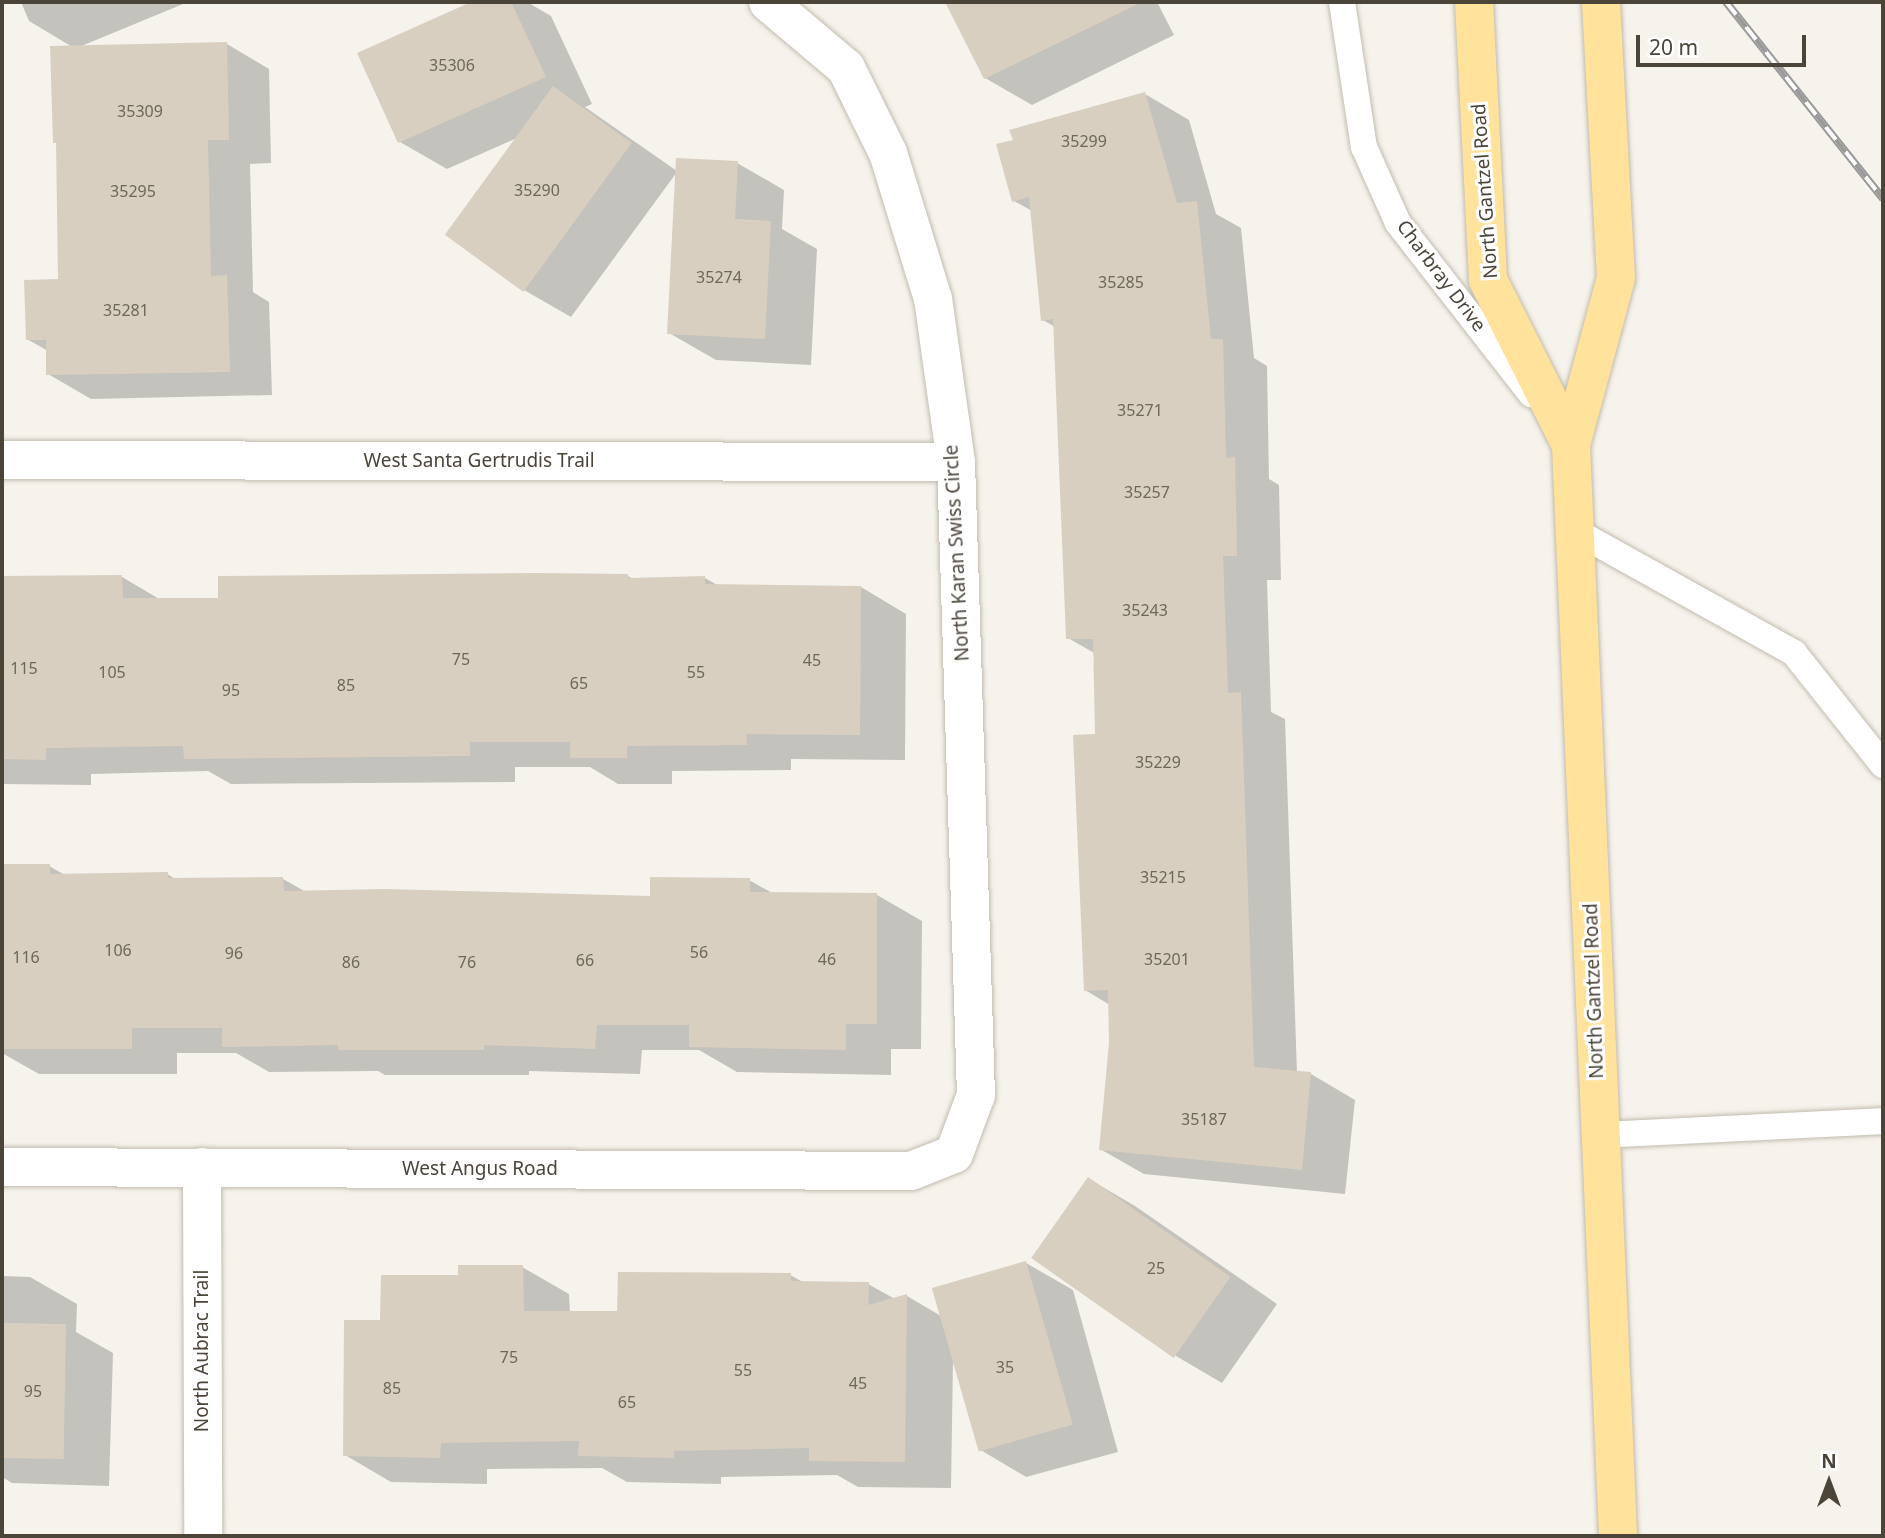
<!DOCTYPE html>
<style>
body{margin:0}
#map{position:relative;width:1885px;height:1538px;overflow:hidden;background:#f6f3ec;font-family:"Noto Sans",sans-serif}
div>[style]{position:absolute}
.shadow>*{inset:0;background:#0003}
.building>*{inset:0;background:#d8cfc1;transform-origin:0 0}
.roads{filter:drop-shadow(0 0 2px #c2bbae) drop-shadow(0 0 2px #c2bbae)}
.service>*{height:26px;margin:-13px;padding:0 13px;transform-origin:13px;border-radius:13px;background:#fff}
.minor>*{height:38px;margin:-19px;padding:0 19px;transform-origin:19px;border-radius:19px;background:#fff}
.primary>*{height:38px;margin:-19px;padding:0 19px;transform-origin:19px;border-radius:19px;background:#ffe39c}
.rail>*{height:8px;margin-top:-4px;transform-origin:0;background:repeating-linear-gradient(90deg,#fff 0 16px,#9a9a9a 0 32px);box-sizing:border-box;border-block:2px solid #9a9a9a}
span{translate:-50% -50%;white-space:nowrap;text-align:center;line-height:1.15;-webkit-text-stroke:6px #fff;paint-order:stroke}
.number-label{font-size:16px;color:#6e675b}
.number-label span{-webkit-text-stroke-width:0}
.street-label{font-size:19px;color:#4b4439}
.frame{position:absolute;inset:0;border:4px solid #4b4439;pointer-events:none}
.north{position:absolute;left:1794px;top:1447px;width:70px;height:70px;-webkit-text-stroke:5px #fff;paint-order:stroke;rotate:0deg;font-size:19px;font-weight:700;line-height:28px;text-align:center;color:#4b4439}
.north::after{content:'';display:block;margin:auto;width:24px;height:32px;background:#4b4439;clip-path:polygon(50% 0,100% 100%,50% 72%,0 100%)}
.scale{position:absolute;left:1636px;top:35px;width:170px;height:32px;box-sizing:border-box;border:4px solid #4b4439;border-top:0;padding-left:9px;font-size:21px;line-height:24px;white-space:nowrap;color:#4b4439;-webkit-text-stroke:5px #fff;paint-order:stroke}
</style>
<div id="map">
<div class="shadow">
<i style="clip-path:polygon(21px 2px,188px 2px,79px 47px,227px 44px,269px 69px,271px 163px,250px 164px,253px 292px,269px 302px,272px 395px,91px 399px,48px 374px,48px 351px,27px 339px,60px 281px,58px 144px,54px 142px,74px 48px,29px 21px)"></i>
<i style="clip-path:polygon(476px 2px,527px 2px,551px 16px,592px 104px,585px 107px,677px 171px,737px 163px,784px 190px,782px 229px,817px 249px,811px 365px,716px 360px,669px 333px,677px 172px,571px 317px,524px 290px,447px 234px,517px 138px,447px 169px,400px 142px,360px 54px)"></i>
<i style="clip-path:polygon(947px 2px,1157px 2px,1174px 35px,1032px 105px,985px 78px)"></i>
<i style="clip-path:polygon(1145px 94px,1189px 120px,1216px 214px,1241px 228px,1254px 358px,1267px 366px,1269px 479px,1279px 485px,1281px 580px,1267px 580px,1271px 712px,1285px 719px,1297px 1073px,1311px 1074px,1355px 1100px,1345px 1194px,1144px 1174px,1100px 1149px,1111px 1043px,1110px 1005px,1085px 990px,1097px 735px,1096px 654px,1068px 638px,1055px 327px,1043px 320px,1032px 211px,1014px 201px)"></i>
<i style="clip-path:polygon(628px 576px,633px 579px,705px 578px,719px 586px,861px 587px,906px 614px,905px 760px,791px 759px,791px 770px,672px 771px,672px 784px,618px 784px,590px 767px,515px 767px,515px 782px,231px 784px,208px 771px,91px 774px,91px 785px,2px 784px,2px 577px,122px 577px,161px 600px,219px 600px)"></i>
<i style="clip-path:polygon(2px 866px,49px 866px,65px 875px,167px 874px,177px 880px,283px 879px,306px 892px,651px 898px,749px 880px,774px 894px,877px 895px,922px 921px,921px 1049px,891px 1049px,891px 1075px,737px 1072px,699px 1050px,642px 1050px,640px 1074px,529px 1071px,529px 1075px,385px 1075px,378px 1071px,269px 1072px,236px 1053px,177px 1053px,177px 1074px,39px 1074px,2px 1053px)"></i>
<i style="clip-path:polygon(1089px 1179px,1135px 1206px,1277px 1304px,1222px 1383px,1176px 1356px)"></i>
<i style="clip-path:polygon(1026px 1263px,1073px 1290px,1118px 1452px,1026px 1477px,979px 1449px,953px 1361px,951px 1488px,858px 1487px,837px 1475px,721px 1477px,721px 1484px,627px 1482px,602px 1468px,487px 1469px,487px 1484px,391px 1482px,345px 1455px,382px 1321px,460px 1277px,522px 1267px,569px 1294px,570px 1313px,619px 1313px,790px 1275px,803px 1282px,868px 1284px,895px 1299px,907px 1296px,941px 1316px)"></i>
<i style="clip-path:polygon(2px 1276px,30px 1277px,77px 1304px,76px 1332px,113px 1353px,109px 1486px,12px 1483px,2px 1477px)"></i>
</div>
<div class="building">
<i style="clip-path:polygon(471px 2px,511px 2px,546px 77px,398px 143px,357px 53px)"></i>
<i style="clip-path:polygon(945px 2px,1142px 2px,984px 79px)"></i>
<i style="clip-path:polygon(227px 42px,229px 140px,208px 140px,211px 276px,227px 275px,230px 372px,46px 375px,46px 340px,26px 340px,24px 280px,58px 279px,56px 143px,53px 143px,50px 46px)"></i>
<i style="left:553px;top:86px;width:97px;height:184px;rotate:36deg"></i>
<i style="clip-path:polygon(1145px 92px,1177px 203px,1197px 201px,1211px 339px,1223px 339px,1226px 458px,1235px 457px,1237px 556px,1223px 556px,1228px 693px,1241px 692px,1254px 1067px,1311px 1072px,1302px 1170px,1099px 1150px,1109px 1043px,1108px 990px,1084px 991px,1073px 735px,1095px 734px,1093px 639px,1066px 639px,1053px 319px,1041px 321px,1029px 197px,1012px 202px,996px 144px,1013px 140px,1009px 130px)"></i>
<i style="clip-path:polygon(676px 158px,738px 161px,735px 219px,771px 221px,765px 339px,667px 334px)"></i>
<i style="clip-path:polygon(534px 573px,628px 574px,628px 578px,705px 576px,705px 584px,861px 586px,860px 735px,746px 734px,747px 745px,627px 746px,627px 758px,570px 758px,570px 742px,470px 742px,470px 756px,184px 759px,183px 746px,46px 748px,46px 760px,2px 759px,2px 576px,122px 575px,123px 598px,218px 598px,218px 576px)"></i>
<i style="clip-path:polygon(2px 864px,50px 864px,50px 874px,168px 872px,168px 878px,283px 877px,284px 891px,385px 889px,650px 896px,650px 877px,750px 878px,750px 892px,877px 893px,877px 1024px,846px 1024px,846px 1050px,689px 1047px,689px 1025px,597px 1025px,595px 1049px,484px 1045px,484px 1050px,338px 1050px,338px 1045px,222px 1047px,222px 1028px,132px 1028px,132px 1049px,2px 1049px)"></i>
<i style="left:1088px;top:1177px;width:174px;height:99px;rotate:35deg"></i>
<i style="left:1026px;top:1261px;width:170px;height:98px;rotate:74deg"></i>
<i style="clip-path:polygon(458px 1265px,523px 1265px,524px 1311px,617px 1311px,618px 1272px,791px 1273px,791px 1281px,869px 1282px,868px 1305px,907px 1294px,905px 1462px,809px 1461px,809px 1448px,674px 1451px,674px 1458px,578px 1456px,579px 1441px,441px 1443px,440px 1458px,343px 1456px,344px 1320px,380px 1320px,381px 1275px,458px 1275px)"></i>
<i style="left:2px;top:1323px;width:64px;height:135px;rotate:1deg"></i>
</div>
<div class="roads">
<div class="service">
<i style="left:1342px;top:2px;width:147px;rotate:81.4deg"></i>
<i style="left:1364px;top:147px;width:83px;rotate:65.9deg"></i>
<i style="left:1398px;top:223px;width:217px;rotate:52.1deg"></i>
<i style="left:1575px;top:531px;width:251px;rotate:29.1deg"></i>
<i style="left:1794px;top:653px;width:143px;rotate:51.5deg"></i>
<i style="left:1601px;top:1135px;width:282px;rotate:-2.8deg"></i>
</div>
<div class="minor">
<i style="left:2px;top:460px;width:954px;rotate:0.12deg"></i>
<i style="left:2px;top:1167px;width:909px;rotate:0.25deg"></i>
<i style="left:911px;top:1171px;width:46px;rotate:-21.6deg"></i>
<i style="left:954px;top:1154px;width:63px;rotate:-69.6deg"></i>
<i style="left:976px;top:1095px;width:633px;rotate:-91.81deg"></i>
<i style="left:956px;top:462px;width:165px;rotate:-98deg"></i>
<i style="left:933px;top:299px;width:153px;rotate:-107.1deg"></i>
<i style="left:888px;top:153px;width:95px;rotate:-116.3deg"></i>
<i style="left:846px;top:68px;width:102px;rotate:-139.8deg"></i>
<i style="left:202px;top:1167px;width:369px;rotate:89.8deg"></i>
</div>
<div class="primary">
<i style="left:1474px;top:2px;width:278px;rotate:87.1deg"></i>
<i style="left:1488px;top:280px;width:185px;rotate:63.3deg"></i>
<i style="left:1601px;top:2px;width:276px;rotate:86.9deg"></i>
<i style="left:1616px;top:278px;width:173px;rotate:105.1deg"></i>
<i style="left:1571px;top:445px;width:1092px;rotate:87.53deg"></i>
</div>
</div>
<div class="rail">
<i style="left:1726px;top:2px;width:252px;rotate:51.4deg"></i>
</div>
<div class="number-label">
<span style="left:452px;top:65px">35306</span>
<span style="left:140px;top:111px">35309</span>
<span style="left:1084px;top:141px">35299</span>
<span style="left:537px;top:190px">35290</span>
<span style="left:133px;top:191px">35295</span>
<span style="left:719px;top:277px">35274</span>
<span style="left:1121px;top:282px">35285</span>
<span style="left:126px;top:310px">35281</span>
<span style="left:1140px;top:410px">35271</span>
<span style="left:1147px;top:492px">35257</span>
<span style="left:1145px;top:610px">35243</span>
<span style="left:461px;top:659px">75</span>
<span style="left:812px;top:660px">45</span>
<span style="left:24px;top:668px">115</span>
<span style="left:112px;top:672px">105</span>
<span style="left:696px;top:672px">55</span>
<span style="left:579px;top:683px">65</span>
<span style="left:346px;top:685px">85</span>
<span style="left:231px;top:690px">95</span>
<span style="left:1158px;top:762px">35229</span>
<span style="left:1163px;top:877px">35215</span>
<span style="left:118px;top:950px">106</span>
<span style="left:699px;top:952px">56</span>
<span style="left:234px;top:953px">96</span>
<span style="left:26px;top:957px">116</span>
<span style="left:827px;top:959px">46</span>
<span style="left:1167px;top:959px">35201</span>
<span style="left:585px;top:960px">66</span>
<span style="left:351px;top:962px">86</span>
<span style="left:467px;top:962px">76</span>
<span style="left:1204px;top:1119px">35187</span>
<span style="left:1156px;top:1268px">25</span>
<span style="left:509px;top:1357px">75</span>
<span style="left:1005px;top:1367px">35</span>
<span style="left:743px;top:1370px">55</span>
<span style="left:858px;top:1383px">45</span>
<span style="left:392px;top:1388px">85</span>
<span style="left:33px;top:1391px">95</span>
<span style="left:627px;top:1402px">65</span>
</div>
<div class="street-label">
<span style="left:1485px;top:191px;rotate:-94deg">North Gantzel Road</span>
<span style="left:1441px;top:276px;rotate:53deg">Charbray Drive</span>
<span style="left:479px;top:461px">West Santa Gertrudis Trail</span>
<span style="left:957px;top:553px;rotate:-93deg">North Karan Swiss Circle</span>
<span style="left:1594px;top:991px;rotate:-92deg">North Gantzel Road</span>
<span style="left:480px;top:1169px">West Angus Road</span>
<span style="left:202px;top:1351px;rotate:-90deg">North Aubrac Trail</span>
</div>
<div class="frame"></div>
<div class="north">N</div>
<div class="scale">20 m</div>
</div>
